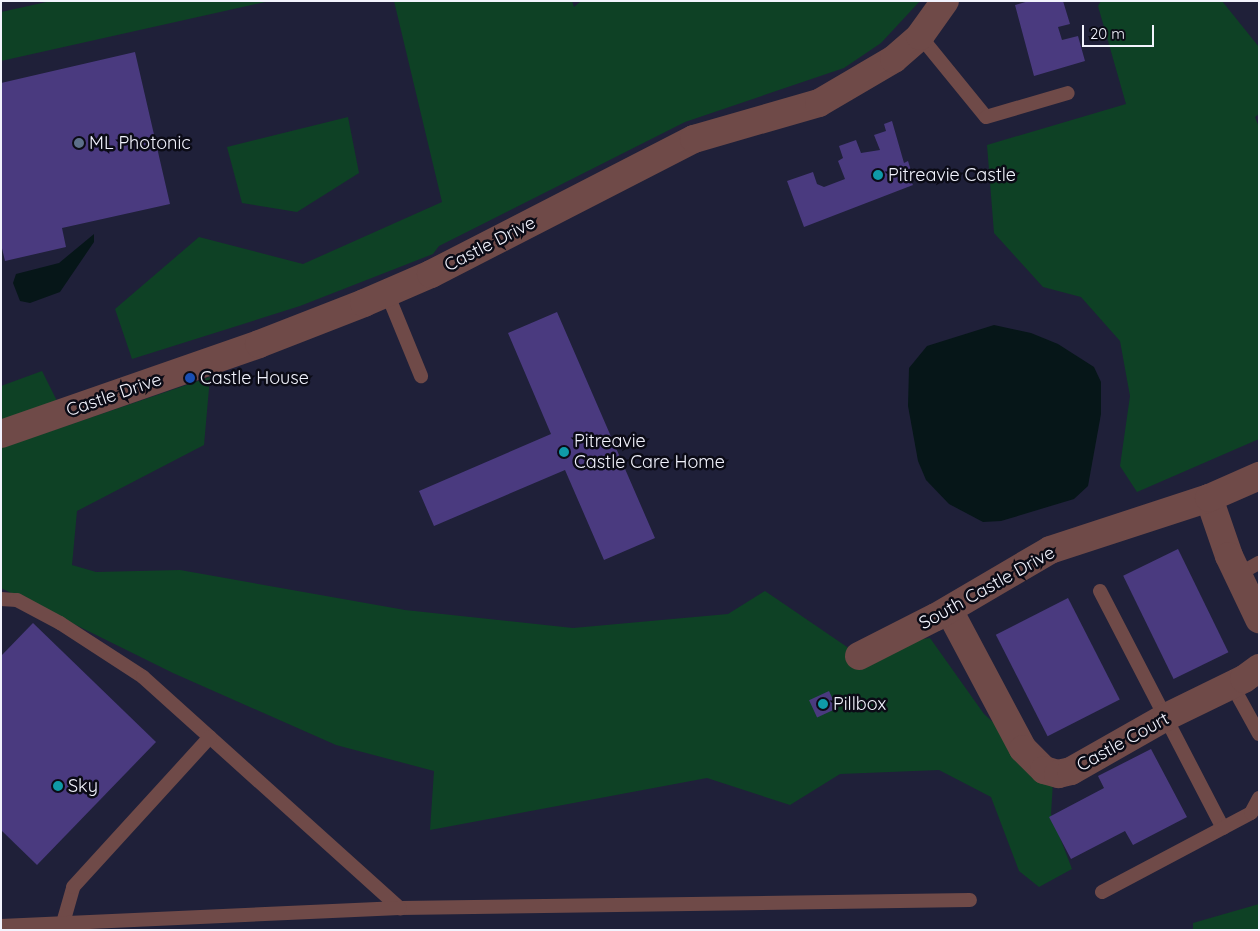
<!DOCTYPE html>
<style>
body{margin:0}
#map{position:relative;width:1260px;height:931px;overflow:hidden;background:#1f2039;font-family:Quicksand,sans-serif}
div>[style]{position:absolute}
.green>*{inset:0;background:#0e4125}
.water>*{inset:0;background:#061618}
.building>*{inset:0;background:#4a3a7f;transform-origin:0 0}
.service>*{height:14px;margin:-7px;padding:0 7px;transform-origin:7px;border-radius:7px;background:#6f4a48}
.minor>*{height:28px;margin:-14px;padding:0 14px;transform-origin:14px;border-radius:14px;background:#6f4a48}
.tertiary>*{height:28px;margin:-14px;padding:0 14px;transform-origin:14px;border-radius:14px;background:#6f4a48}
.dots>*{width:14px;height:14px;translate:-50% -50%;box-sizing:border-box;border:2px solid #0b0b16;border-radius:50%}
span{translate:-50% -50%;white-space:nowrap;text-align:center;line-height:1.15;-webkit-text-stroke:5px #0b0b16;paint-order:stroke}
.poi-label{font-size:18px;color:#f2f3fd}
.left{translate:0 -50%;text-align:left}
.street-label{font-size:18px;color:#f2f3fd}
.frame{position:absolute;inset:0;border:2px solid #f2f3fd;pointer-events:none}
.scale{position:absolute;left:1082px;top:25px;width:72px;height:22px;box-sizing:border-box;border:2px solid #f2f3fd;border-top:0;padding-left:6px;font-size:15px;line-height:18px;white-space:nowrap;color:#f2f3fd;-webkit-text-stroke:4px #0b0b16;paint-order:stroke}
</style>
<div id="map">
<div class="green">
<i style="clip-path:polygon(51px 1px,270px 1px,1px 61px,1px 12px)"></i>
<i style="clip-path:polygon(394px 1px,572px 1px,574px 7px,581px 1px,920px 1px,881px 43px,844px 68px,685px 122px,439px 246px,433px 254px,300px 306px,132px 359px,115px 309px,199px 237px,303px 264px,442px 202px)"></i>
<i style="clip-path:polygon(1101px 1px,1222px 1px,1259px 47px,1259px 114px,1255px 117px,1259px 127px,1259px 439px,1137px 492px,1120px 466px,1130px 396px,1120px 341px,1081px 297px,1043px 287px,994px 233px,987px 145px,1126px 104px,1098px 6px)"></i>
<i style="clip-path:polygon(348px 117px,359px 173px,297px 212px,242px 203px,227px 147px)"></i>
<i style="clip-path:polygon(42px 371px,57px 401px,1px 420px,1px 386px)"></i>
<i style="clip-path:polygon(210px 377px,204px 445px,77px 511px,72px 565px,96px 572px,180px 570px,405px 610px,573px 628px,728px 614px,765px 591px,850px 649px,930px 638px,984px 714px,1023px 749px,1053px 782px,1051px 814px,1072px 869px,1039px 887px,1019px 871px,991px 797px,939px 770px,840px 774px,790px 805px,707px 778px,430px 830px,434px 771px,336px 745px,173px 673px,1px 588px,1px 448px)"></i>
<i style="clip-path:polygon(1259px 904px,1259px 930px,1193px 930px,1193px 923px)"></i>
</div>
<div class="water">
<i style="clip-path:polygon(94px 234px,94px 242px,60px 292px,30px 303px,20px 301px,13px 283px,16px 274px,59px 263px)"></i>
<i style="clip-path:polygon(994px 325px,1031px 333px,1058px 344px,1094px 367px,1101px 382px,1101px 414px,1088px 486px,1074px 499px,1001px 521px,983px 522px,949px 504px,926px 480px,918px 461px,908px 406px,909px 368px,927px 346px)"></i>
</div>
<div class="building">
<i style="clip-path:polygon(1029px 1px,1063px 1px,1070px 24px,1058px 27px,1062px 40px,1078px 36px,1085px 61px,1034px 76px,1015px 5px)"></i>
<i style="clip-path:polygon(135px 52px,170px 204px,62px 228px,66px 247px,5px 261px,1px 244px,1px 83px)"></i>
<i style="clip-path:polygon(892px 121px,904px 163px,908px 161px,914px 180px,911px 181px,913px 185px,804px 227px,787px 181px,813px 172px,817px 184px,824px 187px,845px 179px,838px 161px,843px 158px,839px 146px,856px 140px,861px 153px,880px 150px,874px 135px,886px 131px,884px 124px)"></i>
<i style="clip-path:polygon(557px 312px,655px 538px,604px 560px,565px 470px,434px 526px,419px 491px,551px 434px,508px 333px)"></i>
<i style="left:1178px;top:549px;width:115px;height:61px;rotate:64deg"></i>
<i style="left:1068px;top:598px;width:114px;height:81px;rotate:63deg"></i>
<i style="clip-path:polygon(33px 623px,156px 742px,37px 865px,1px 830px,1px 656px)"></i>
<i style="left:829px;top:691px;width:19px;height:22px;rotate:65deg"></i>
<i style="clip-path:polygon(1151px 749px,1187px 817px,1133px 845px,1125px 831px,1071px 859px,1049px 817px,1104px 788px,1098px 776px)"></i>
</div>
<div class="service">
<i style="left:920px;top:36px;width:104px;rotate:50.8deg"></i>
<i style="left:986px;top:117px;width:85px;rotate:-16.3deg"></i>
<i style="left:387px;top:293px;width:90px;rotate:67.7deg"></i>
<i style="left:1237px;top:575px;width:25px;rotate:-29deg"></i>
<i style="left:1100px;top:591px;width:267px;rotate:62.6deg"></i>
<i style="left:1px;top:599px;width:16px;rotate:4deg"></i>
<i style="left:17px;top:600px;width:49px;rotate:28.1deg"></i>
<i style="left:60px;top:623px;width:99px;rotate:33deg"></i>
<i style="left:143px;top:677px;width:346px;rotate:42deg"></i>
<i style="left:400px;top:908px;width:570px;rotate:-0.8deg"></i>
<i style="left:1232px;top:685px;width:56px;rotate:61.1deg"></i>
<i style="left:1102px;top:892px;width:169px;rotate:-27.9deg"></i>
<i style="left:1251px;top:813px;width:17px;rotate:-62deg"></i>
<i style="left:63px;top:923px;width:37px;rotate:-74deg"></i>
<i style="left:73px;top:887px;width:203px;rotate:-47.6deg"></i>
<i style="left:1px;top:926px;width:399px;rotate:-2.6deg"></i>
</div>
<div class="minor">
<i style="left:1209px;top:498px;width:61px;rotate:71deg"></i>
<i style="left:1229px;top:556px;width:70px;rotate:64.5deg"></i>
<i style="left:949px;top:610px;width:157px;rotate:62deg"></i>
<i style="left:1023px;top:749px;width:30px;rotate:45deg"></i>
<i style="left:1044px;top:770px;width:15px;rotate:16deg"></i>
<i style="left:1058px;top:774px;width:13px;rotate:-13deg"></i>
<i style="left:1071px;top:771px;width:109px;rotate:-29.6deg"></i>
<i style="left:1166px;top:717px;width:87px;rotate:-26deg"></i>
<i style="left:1244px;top:679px;width:19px;rotate:-36deg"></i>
<i style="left:859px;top:656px;width:86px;rotate:-26.9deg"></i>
<i style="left:936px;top:617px;width:132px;rotate:-30.4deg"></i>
<i style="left:1050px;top:550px;width:167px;rotate:-18.1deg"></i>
<i style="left:1209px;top:498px;width:55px;rotate:-23.7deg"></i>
</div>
<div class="tertiary">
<i style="left:1px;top:434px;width:273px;rotate:-19.2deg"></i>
<i style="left:259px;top:344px;width:113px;rotate:-21.3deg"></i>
<i style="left:364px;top:303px;width:73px;rotate:-23.4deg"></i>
<i style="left:431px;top:274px;width:296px;rotate:-27.2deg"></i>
<i style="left:694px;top:139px;width:130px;rotate:-16.1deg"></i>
<i style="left:819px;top:103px;width:87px;rotate:-30.4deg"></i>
<i style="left:894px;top:59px;width:35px;rotate:-41deg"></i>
<i style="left:920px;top:36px;width:43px;rotate:-54.5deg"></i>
</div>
<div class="dots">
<i style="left:79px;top:143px;background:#5c6f8a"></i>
<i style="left:878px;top:175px;background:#0f9aa8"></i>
<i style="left:190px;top:378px;background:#1a4fb4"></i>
<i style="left:564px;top:452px;background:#0f9aa8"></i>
<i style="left:823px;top:704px;background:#0f9aa8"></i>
<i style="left:58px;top:786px;background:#0f9aa8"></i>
</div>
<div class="poi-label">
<span class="left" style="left:89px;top:143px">ML Photonic</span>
<span class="left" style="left:888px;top:175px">Pitreavie Castle</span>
<span class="left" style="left:200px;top:378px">Castle House</span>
<span class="left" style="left:574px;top:452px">Pitreavie<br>Castle Care Home</span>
<span class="left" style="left:833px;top:704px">Pillbox</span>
<span class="left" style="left:68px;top:786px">Sky</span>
</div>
<div class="street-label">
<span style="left:490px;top:244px;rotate:-27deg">Castle Drive</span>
<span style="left:114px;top:395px;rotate:-19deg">Castle Drive</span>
<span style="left:987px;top:588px;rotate:-29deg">South Castle Drive</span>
<span style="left:1123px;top:742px;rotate:-29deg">Castle Court</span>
</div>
<div class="frame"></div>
<div class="scale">20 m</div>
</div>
